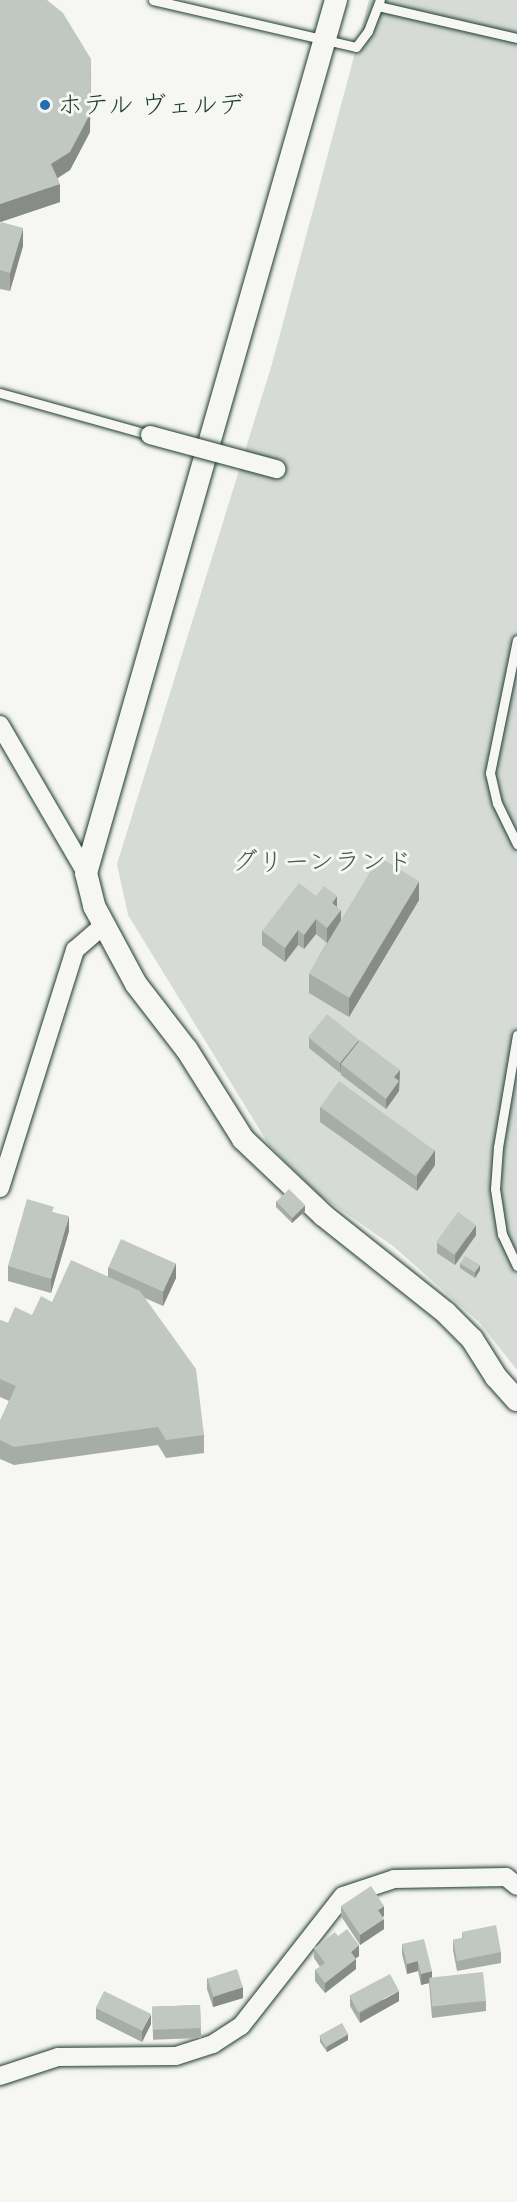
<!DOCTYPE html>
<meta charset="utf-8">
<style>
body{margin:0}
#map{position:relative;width:517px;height:2202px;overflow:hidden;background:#f6f6f2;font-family:Caveat,"Klee One",sans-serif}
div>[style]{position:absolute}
.green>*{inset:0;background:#d6dbd6}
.roads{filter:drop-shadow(0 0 2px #1f3d34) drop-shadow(0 0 2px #1f3d34)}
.service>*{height:9px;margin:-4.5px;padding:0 4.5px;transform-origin:4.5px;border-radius:4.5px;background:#f6f6f2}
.minor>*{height:18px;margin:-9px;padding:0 9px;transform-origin:9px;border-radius:9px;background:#f6f6f2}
.tertiary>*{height:22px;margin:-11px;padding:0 11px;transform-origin:11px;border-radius:11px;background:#f6f6f2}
.bridges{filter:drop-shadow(0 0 2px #1f3d34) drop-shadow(0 0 2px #1f3d34)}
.minor-bridge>*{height:18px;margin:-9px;padding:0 9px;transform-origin:9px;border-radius:9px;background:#f6f6f2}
.wall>*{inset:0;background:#a6aca8;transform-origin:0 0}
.shaded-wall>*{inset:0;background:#878c88}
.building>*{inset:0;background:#c1c8c3;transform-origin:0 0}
.dots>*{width:16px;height:16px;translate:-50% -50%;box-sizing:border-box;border:3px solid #f6f6f2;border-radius:50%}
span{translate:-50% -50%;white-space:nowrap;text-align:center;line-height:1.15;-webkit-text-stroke:6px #f6f6f2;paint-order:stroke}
.poi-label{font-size:26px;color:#1f3d34}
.left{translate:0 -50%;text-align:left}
.park-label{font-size:26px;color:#445d54}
</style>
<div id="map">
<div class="green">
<i style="clip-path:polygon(369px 0,517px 0,517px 1370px,479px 1322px,393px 1246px,318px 1194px,269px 1145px,128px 915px,117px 864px,272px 364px)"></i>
</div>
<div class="roads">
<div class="service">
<i style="left:153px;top:0;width:208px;rotate:13deg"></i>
<i style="left:356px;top:47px;width:20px;rotate:-53deg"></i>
<i style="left:368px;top:31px;width:33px;rotate:-69deg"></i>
<i style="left:378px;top:6px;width:143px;rotate:13deg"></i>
<i style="left:0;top:393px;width:156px;rotate:15.6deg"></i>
<i style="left:517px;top:640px;width:136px;rotate:101.5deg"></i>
<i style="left:490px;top:773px;width:31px;rotate:77deg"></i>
<i style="left:497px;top:803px;width:46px;rotate:64deg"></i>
<i style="left:517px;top:1035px;width:114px;rotate:99.6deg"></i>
<i style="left:498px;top:1147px;width:42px;rotate:94.1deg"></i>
<i style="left:495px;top:1189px;width:46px;rotate:81.2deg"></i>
<i style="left:502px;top:1234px;width:35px;rotate:65deg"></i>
</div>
<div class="minor">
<i style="left:0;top:725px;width:171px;rotate:59.8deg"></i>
<i style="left:0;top:1188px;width:250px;rotate:-72.5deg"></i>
<i style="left:75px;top:950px;width:37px;rotate:-41deg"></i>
<i style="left:0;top:2076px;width:61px;rotate:-18.1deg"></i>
<i style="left:58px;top:2057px;width:118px;rotate:-0.5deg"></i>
<i style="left:176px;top:2056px;width:39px;rotate:-18deg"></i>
<i style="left:213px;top:2044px;width:33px;rotate:-33deg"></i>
<i style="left:241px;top:2026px;width:165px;rotate:-51.9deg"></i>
<i style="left:343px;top:1896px;width:54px;rotate:-18.4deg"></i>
<i style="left:394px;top:1879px;width:112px;rotate:-1deg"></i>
<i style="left:506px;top:1877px;width:14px;rotate:39deg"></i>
</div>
<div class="tertiary">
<i style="left:336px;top:0;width:908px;rotate:105.98deg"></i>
<i style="left:86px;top:873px;width:34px;rotate:76deg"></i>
<i style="left:94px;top:906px;width:89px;rotate:61.7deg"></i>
<i style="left:136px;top:984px;width:83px;rotate:52.3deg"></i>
<i style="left:187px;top:1050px;width:105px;rotate:57.8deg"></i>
<i style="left:243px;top:1139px;width:110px;rotate:43.5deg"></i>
<i style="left:323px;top:1215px;width:157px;rotate:38.5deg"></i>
<i style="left:446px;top:1313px;width:37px;rotate:45deg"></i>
<i style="left:472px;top:1339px;width:45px;rotate:57.7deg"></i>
<i style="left:496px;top:1377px;width:31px;rotate:48deg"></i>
</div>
</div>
<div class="bridges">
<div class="minor-bridge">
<i style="left:150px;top:435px;width:131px;rotate:15.1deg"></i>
</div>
</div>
<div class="wall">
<i style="clip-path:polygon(0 0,90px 132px,70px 170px,58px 178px,60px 202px,1px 222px,23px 246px,10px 291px,0 289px,0 226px,1px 222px,0 222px)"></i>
<i style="clip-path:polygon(316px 896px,337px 907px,341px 920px,419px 900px,349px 1017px,309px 993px,309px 974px,329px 939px,327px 943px,316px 934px,304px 949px,298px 945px,285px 962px,262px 945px,262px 931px)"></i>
<i style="clip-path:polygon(309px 1038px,359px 1042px,400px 1070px,399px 1091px,386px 1109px,341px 1075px,341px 1072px,340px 1073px,309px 1048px)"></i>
<i style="clip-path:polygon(320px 1107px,435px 1165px,417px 1191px,320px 1122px)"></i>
<i style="clip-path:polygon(276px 1201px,305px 1211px,292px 1223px,276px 1207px)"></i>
<i style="clip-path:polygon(54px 1212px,69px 1231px,51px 1293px,8px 1281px,8px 1266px)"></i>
<i style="clip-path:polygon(476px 1235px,455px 1265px,437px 1253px,437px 1242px)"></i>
<i style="clip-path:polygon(460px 1263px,480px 1270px,475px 1278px,460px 1268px)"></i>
<i style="clip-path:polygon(108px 1267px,176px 1278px,163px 1306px,145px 1298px,204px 1435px,204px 1453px,166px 1458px,158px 1445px,14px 1465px,0 1459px,0 1421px,9px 1401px,0 1397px,0 1320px,8px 1323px,32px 1315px,52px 1302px,108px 1276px)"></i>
<i style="clip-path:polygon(341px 1906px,384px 1916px,382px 1917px,384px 1929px,360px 1945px,341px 1916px)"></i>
<i style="clip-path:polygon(462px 1932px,501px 1952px,501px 1963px,457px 1971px,453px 1950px,453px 1940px,462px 1938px)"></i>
<i style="clip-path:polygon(338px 1936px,359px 1956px,356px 1958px,356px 1969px,325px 1993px,315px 1981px,315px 1970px,320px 1967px,314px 1958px,314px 1948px)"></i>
<i style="clip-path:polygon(402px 1944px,432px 1978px,486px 2001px,486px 2011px,432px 2018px,429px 1983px,421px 1985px,418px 1971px,407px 1974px,402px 1954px)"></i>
<i style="clip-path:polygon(207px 1978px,243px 1998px,213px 2007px,207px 1989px)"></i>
<i style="clip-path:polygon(350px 1996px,399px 2001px,360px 2023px,350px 2006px)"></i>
<i style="left:200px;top:2005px;width:33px;height:48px;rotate:88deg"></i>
<i style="clip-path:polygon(96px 2008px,151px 2024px,142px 2042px,96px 2019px)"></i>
<i style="clip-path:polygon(320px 2036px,348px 2040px,327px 2052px,320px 2042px)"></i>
</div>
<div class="shaded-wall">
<i style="clip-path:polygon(91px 59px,90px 132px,70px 170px,51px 182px,51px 164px)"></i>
<i style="clip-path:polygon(60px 184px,60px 202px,0 222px,0 204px)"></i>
<i style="clip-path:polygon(23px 228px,23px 246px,10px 291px,10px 273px)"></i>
<i style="clip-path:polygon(419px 881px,419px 900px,349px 1017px,349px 998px)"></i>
<i style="clip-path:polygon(337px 896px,337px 911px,332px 903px)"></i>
<i style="clip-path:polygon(341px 910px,341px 925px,327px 943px,327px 928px)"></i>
<i style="clip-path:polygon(316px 919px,316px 934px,304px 949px,304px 935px)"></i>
<i style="clip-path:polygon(298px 930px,298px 945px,285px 962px,285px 948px)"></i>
<i style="clip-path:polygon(359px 1040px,359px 1050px,341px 1064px,340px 1073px,340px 1063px)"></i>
<i style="clip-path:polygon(400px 1070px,399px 1091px,386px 1109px,386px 1099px,394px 1077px)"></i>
<i style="clip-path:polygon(435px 1150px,435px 1165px,417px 1191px,417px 1176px)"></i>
<i style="clip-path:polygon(305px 1205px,305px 1211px,292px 1223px,292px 1218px)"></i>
<i style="clip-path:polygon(69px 1216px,69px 1231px,51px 1293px,51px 1279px)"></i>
<i style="clip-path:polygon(476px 1225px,476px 1235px,455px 1265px,455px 1255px)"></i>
<i style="clip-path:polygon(176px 1263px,176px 1278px,163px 1306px,163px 1291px)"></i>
<i style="clip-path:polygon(480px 1265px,480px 1270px,475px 1278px,475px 1272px)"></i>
<i style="clip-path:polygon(384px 1906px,384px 1916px,378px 1921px,378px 1910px)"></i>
<i style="clip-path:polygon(384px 1919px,384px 1929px,360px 1945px,360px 1935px)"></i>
<i style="clip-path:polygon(359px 1945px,359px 1956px,351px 1962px,351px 1952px)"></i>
<i style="clip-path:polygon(356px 1959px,356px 1969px,325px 1993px,325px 1983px)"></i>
<i style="clip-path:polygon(418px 1961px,418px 1971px,407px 1974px,407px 1964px)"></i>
<i style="clip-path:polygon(432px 1971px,432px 1982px,429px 1978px,429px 1983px,421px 1985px,421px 1974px)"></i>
<i style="clip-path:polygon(243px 1987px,243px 1998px,213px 2007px,213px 1997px)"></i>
<i style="clip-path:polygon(399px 1991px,399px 2001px,360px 2023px,360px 2013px)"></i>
<i style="clip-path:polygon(151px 2014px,151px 2024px,142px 2042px,142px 2031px)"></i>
<i style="clip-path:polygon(348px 2034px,348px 2040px,327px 2052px,327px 2047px)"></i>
</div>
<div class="building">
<i style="clip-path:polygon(0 0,47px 0,63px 13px,91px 59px,90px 114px,70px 152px,51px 164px,60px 184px,0 204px)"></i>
<i style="clip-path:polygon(1px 222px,23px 228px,10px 273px,0 270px,0 226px)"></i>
<i style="left:379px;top:857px;width:47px;height:136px;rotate:31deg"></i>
<i style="clip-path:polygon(299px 883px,316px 896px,324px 886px,337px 896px,332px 903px,341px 910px,327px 928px,316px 919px,304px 935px,298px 930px,285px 948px,262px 931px)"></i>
<i style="left:327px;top:1014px;width:41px;height:30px;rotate:39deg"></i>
<i style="clip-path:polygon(360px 1040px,400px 1070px,394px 1077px,399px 1081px,386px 1099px,341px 1064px)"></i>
<i style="left:339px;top:1081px;width:118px;height:32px;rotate:36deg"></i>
<i style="left:289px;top:1189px;width:23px;height:18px;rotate:45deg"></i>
<i style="clip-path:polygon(27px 1199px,54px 1207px,52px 1212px,69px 1216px,51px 1279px,8px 1266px)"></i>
<i style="left:458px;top:1212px;width:22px;height:37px;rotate:36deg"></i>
<i style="left:121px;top:1239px;width:60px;height:31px;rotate:24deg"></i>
<i style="left:465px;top:1256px;width:17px;height:9px;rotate:31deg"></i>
<i style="clip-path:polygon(71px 1260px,140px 1291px,196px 1369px,204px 1435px,166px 1440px,158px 1427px,14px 1447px,0 1440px,0 1421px,16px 1386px,0 1379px,0 1320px,8px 1323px,15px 1307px,32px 1315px,41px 1296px,52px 1302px)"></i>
<i style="clip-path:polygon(371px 1886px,384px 1906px,378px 1910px,384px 1919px,360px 1935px,341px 1906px)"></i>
<i style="clip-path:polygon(496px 1925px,501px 1952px,457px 1961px,453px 1940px,463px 1938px,462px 1932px)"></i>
<i style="clip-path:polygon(347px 1929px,359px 1945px,351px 1952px,356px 1959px,325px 1983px,315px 1970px,325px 1963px,314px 1948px,335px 1932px,338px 1936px)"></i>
<i style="clip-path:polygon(424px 1939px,432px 1971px,421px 1974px,418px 1961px,407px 1964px,402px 1944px)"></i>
<i style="left:237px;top:1969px;width:19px;height:31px;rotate:72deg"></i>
<i style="left:483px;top:1972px;width:29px;height:54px;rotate:84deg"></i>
<i style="left:390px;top:1974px;width:19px;height:46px;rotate:62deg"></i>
<i style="left:104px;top:1991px;width:52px;height:19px;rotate:26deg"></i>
<i style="left:200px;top:2005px;width:23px;height:48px;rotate:88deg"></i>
<i style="left:342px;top:2023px;width:13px;height:26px;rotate:61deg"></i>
</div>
<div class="dots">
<i style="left:45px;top:105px;background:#1f6fb2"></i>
</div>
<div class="poi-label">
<span class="left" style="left:57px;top:105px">ホテル ヴェルデ</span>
</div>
<div class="park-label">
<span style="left:322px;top:862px">グリーンランド</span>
</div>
</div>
